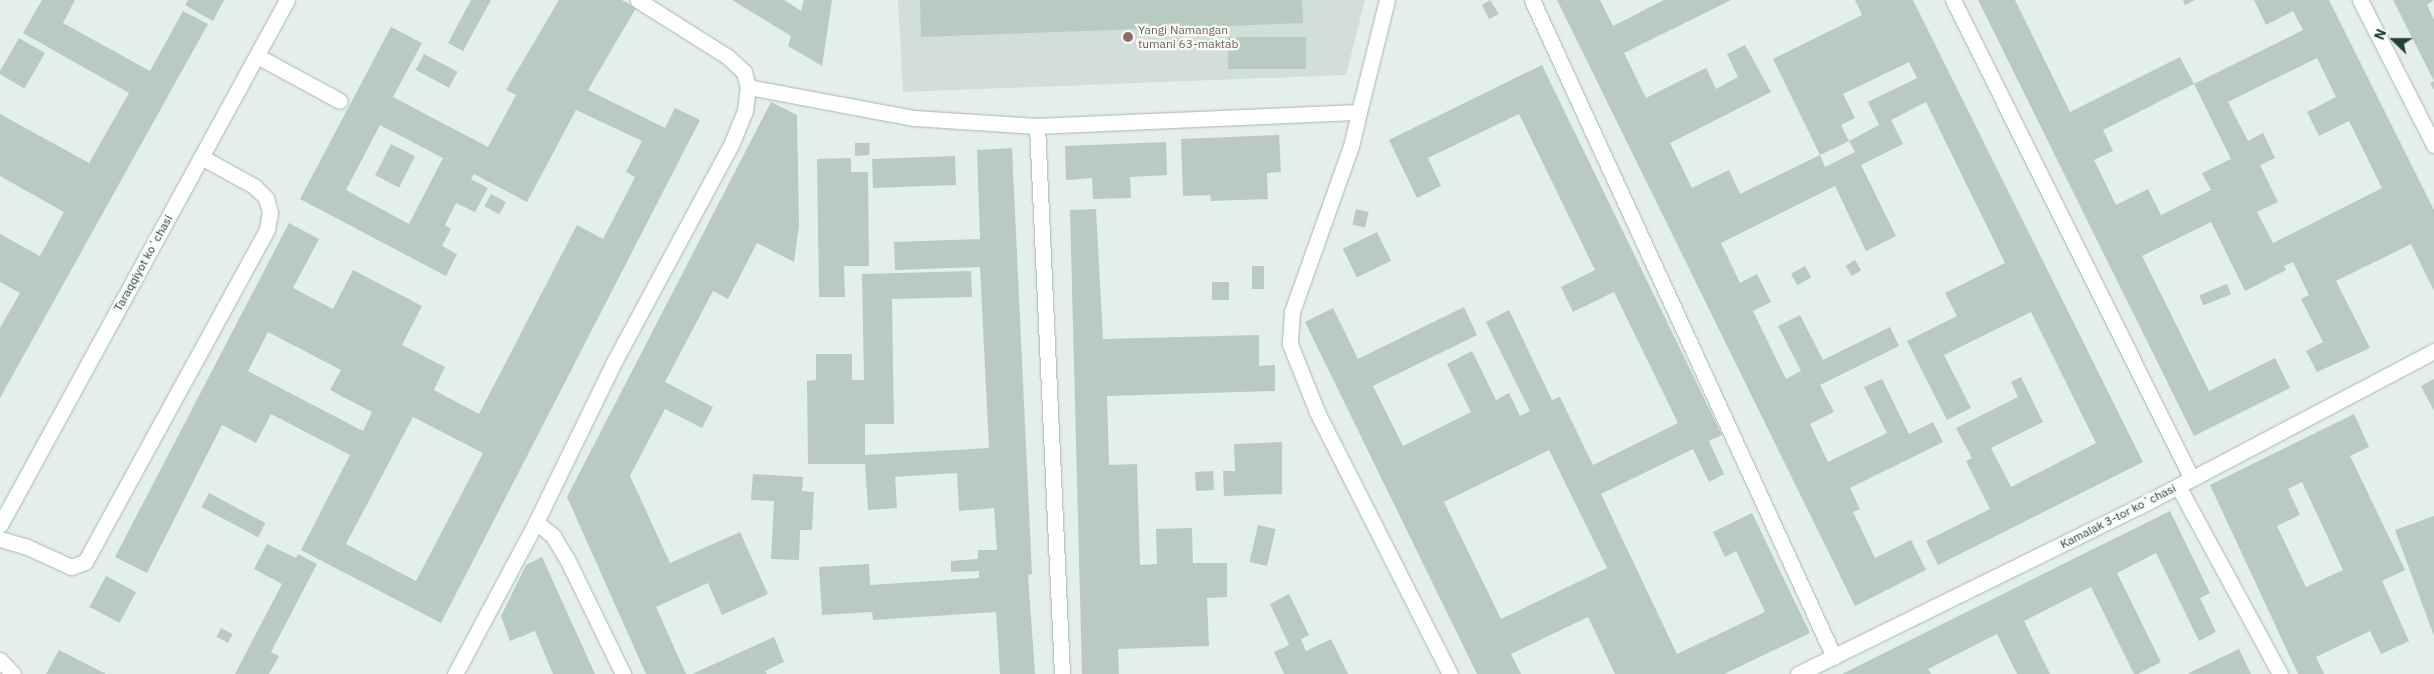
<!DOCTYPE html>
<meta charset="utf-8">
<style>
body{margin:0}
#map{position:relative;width:2434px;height:674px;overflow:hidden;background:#e4efe9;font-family:"IBM Plex Sans",sans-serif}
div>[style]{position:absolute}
.built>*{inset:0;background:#d2dfd8}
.building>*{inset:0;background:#b9cac2;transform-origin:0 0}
.roads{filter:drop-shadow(0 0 1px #a6b8b0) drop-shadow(0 0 1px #a6b8b0)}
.service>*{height:15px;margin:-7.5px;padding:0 7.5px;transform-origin:7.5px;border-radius:7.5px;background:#fff}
.minor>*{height:15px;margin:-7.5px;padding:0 7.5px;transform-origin:7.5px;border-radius:7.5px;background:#fff}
.tertiary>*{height:15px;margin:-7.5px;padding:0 7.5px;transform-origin:7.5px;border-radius:7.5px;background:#fff}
.dots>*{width:14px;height:14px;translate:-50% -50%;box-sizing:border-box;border:2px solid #f5fbf8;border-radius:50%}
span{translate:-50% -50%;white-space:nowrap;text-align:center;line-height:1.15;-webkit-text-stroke:4.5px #f5fbf8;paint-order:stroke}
.education-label{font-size:12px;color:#785e54}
.left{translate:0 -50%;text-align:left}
.street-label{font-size:12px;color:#214336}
.north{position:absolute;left:2369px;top:15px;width:50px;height:50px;-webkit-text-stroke:4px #f5fbf8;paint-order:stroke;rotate:292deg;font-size:14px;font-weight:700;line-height:20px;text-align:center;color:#214336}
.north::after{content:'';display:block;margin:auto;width:18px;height:22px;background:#214336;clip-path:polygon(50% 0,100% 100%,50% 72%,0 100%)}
</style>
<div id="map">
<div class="built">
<i style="clip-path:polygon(898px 0,1365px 0,1346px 75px,903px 92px)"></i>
</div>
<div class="building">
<i style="clip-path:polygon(42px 0,75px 0,63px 23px,150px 71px,183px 11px,208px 24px,0 398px,0 328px,20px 293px,0 282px,0 234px,40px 256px,64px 212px,0 176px,0 114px,89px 163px,129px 93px,23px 33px)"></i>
<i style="clip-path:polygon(188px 0,224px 0,213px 21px,185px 5px)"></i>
<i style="clip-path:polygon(471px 0,491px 0,463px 51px,448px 43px)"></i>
<i style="clip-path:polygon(evenodd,559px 0,622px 0,636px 8px,588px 90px,665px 128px,675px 108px,700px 120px,441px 623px,301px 550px,350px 455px,271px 414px,256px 443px,222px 425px,147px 573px,115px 557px,289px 223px,319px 239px,293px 288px,333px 309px,353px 270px,422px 306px,402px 345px,445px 367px,434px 390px,479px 414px,577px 225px,603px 239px,635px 177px,626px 172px,642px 141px,576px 110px,527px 202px,474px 174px,471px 179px,488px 188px,475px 212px,456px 203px,445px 225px,451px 229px,442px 246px,457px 254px,446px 276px,300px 199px,391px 27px,422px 43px,393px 97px,488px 147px,516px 95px,506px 90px,559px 0,380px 125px,443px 158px,409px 224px,346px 190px,380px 125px,559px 0,268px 332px,341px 370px,330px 390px,372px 412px,363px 431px,248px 371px,268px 332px,559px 0,413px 417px,483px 453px,416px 581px,346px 544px,413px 417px)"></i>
<i style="clip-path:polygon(732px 0,784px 0,801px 11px,804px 0,832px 0,822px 66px,788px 46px,791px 36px)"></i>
<i style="clip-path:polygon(920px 0,1302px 0,1303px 23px,921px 37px)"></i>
<i style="clip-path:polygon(1490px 0,1499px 14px,1489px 19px,1482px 5px)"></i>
<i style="clip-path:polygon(1557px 0,1600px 0,1613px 26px,1664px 0,1731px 0,1624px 53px,1646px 98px,1706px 68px,1716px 89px,1738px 77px,1727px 54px,1745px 45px,1771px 92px,1670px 143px,1692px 188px,1729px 170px,1740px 194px,1820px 155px,1825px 167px,1855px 152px,1849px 141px,1879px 125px,1868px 102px,1917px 78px,1909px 62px,1843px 94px,1855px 118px,1841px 125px,1849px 141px,1820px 155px,1773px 59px,1862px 15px,1855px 0,1913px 0,2143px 462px,1938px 565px,1926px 541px,1990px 509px,1966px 461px,1972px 458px,1956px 428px,2018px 397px,2011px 382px,2021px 377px,2043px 422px,1991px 448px,2011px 487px,2096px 443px,2031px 312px,1944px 355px,1971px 408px,1947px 420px,1907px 341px,1957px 316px,1945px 293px,2005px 263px,1926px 102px,1891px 120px,1903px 144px,1861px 165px,1896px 236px,1866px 251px,1835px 186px,1721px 243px,1740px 283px,1757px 274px,1771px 302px,1753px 311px,1786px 379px,1801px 371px,1778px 326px,1800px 315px,1823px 360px,1890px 327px,1899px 346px,1820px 385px,1834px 412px,1810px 424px,1828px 462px,1887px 433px,1864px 387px,1882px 379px,1909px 434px,1933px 422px,1943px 442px,1850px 488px,1860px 509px,1853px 512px,1875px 558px,1911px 540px,1926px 570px,1855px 606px)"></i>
<i style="clip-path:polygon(evenodd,1978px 0,2015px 0,2070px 112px,2180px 57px,2194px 84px,2103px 130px,2113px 151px,2094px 160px,2116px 205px,2148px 189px,2161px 215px,2211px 190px,2202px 173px,2231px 159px,2194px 84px,2303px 30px,2293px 11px,2266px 25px,2254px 0,2329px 0,2434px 210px,2434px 291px,2411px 244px,2336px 281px,2370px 348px,2317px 372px,2306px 351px,2323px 342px,2301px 299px,2309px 295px,2293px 262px,2284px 266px,2286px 270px,2245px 291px,2211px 222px,2142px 256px,2209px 391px,2275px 358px,2290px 388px,2194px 436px,1978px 0,2317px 58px,2336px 97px,2307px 112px,2319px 136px,2349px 121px,2382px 188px,2273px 243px,2257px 212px,2278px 202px,2260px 165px,2275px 158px,2263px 133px,2248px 141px,2228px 102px,2317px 58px)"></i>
<i style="clip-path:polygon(2183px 0,2195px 0,2185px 5px)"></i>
<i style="clip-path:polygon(2393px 0,2434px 0,2427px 5px,2434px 20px,2434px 90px,2430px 83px,2434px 81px)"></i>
<i style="left:1306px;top:37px;width:32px;height:78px;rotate:90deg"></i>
<i style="left:19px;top:38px;width:30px;height:41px;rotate:30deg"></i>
<i style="left:424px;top:54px;width:38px;height:18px;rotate:28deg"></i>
<i style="clip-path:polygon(evenodd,1542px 65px,1722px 435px,1709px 441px,1724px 474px,1709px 482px,1693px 449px,1601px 494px,1677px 654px,1765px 612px,1736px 551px,1725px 557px,1713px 532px,1752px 513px,1810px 633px,1724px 674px,1615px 674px,1588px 617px,1511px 654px,1521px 674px,1477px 674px,1305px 322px,1333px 308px,1358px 359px,1464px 307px,1477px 335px,1373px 386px,1403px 446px,1471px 412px,1447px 364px,1472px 351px,1496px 400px,1509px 393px,1520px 416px,1530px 411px,1486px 322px,1509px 310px,1552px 400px,1560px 397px,1593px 465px,1678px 423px,1614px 292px,1573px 312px,1561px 287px,1595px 270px,1519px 114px,1428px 158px,1441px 186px,1417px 198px,1389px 140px,1542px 65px,1549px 450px,1607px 568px,1501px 619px,1444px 502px,1549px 450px)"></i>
<i style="clip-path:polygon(771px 102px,797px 115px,799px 226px,794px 262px,757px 243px,728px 299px,713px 291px,665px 382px,713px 407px,702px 428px,665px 409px,630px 476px,670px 563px,740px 532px,768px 594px,722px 615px,708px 583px,656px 607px,686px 674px,646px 674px,567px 497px)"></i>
<i style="clip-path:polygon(1279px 135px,1281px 172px,1267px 173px,1268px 199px,1211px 201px,1210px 195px,1183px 196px,1181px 139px)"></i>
<i style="clip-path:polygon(1166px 142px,1167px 175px,1130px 177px,1131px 198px,1093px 199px,1092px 178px,1066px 180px,1065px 146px)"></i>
<i style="clip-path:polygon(855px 143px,870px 143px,869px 155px,855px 156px)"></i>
<i style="left:391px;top:144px;width:27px;height:35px;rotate:27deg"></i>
<i style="clip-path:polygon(1012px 148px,1032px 574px,1028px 575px,1035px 674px,1000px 674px,996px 612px,873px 620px,872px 612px,822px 615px,819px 567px,869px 564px,870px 585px,979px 578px,979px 571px,951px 572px,951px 561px,978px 559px,978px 550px,997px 550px,994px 508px,959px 511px,957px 473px,895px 477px,897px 508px,868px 510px,865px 464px,808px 464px,807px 381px,816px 380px,816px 354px,852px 354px,852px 380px,864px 380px,862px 274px,971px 271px,972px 297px,892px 299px,894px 424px,865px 424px,865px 455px,989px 448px,980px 267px,895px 270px,894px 242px,980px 239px,977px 150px)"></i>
<i style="left:955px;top:156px;width:29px;height:83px;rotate:88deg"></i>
<i style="clip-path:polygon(851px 158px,851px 172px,868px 172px,869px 266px,844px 266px,845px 297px,819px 297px,817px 159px)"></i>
<i style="left:491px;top:194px;width:17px;height:14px;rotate:28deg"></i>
<i style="clip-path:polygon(1096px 209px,1103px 339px,1259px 335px,1259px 366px,1275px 365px,1275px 391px,1107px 396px,1109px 465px,1137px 464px,1140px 565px,1157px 564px,1156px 529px,1192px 528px,1193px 563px,1227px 563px,1227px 597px,1207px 598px,1209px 646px,1118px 649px,1119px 674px,1082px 674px,1070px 210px)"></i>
<i style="left:1356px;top:209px;width:13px;height:16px;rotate:13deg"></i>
<i style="left:1377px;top:232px;width:32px;height:38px;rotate:64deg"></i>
<i style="left:1855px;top:260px;width:12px;height:11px;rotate:59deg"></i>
<i style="left:1252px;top:266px;width:12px;height:23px"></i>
<i style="left:1805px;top:266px;width:13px;height:16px;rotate:61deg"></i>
<i style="left:1212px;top:282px;width:17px;height:18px"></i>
<i style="left:2227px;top:284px;width:11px;height:30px;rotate:68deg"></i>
<i style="clip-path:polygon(2434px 379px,2434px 411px,2421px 386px)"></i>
<i style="clip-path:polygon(evenodd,2354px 414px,2369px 447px,2350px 456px,2405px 570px,2382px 581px,2409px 641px,2381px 654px,2370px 631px,2316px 657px,2324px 674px,2298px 674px,2210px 485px,2354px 414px,2302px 482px,2343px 570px,2306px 587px,2277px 526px,2300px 515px,2288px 489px,2302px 482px)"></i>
<i style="clip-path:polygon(1282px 442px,1282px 494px,1224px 496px,1223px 471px,1235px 471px,1234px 444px)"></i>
<i style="left:1213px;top:471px;width:19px;height:18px;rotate:87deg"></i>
<i style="clip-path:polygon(753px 474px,803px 477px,802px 491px,814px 492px,812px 530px,800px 530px,799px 560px,771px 559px,774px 501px,751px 500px)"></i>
<i style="left:209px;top:493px;width:64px;height:16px;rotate:28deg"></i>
<i style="clip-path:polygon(2170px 511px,2210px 593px,2200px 598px,2216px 632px,2199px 641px,2156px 553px,2117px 573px,2161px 662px,2138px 674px,2134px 674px,2091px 587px,2024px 621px,2050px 674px,2017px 674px,1997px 634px,1928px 669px,1931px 674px,1842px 674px)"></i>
<i style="clip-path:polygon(2434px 516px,2434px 636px,2395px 530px)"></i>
<i style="left:1258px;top:525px;width:18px;height:38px;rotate:13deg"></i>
<i style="clip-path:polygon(267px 544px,296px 558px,298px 554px,317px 564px,271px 652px,279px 656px,269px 674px,235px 674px,282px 584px,254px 569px)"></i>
<i style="clip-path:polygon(542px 557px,595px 674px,553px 674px,535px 631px,510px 641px,501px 616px,526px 565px)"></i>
<i style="left:106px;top:576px;width:34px;height:35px;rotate:28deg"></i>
<i style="clip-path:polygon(1289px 594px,1309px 635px,1301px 639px,1306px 651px,1331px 639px,1348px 674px,1284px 674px,1274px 652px,1289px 645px,1270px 604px)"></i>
<i style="left:221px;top:628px;width:13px;height:10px;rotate:27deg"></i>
<i style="clip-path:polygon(774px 637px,784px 662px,765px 671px,767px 674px,692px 674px)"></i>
<i style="clip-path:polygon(2239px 649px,2251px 674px,2187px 674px)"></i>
<i style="clip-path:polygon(59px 650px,106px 674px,46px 674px)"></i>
</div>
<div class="roads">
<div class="service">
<i style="left:257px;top:56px;width:94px;rotate:28.5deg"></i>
<i style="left:0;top:539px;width:26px;rotate:16deg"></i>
<i style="left:25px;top:546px;width:51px;rotate:24.5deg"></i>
<i style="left:71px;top:567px;width:15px;rotate:-20deg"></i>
<i style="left:85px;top:562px;width:379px;rotate:-61.3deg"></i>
<i style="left:267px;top:229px;width:17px;rotate:-80deg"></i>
<i style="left:270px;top:212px;width:15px;rotate:-106deg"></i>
<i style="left:266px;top:198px;width:17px;rotate:-135deg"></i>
<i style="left:254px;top:186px;width:60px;rotate:-151.3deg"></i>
<i style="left:0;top:660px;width:19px;rotate:47deg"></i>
</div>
<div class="minor">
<i style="left:1532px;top:0;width:723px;rotate:65.31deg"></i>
<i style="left:1953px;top:0;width:533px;rotate:63.48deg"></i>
<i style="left:2360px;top:0;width:163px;rotate:63deg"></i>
<i style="left:748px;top:87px;width:169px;rotate:10.6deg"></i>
<i style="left:914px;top:118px;width:123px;rotate:3.7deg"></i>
<i style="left:1359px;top:112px;width:35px;rotate:103deg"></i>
<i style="left:1351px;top:146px;width:176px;rotate:109.6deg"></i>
<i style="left:1292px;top:312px;width:32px;rotate:94deg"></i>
<i style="left:1290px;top:344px;width:73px;rotate:68.3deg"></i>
<i style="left:1317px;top:412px;width:294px;rotate:63.1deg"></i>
<i style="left:2178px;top:486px;width:214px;rotate:61.5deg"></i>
<i style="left:536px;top:522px;width:22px;rotate:39deg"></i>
<i style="left:553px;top:536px;width:27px;rotate:59deg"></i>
<i style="left:567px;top:559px;width:128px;rotate:64deg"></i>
<i style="left:455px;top:674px;width:172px;rotate:-61.9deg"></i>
<i style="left:536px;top:522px;width:178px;rotate:-64deg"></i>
<i style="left:614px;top:362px;width:247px;rotate:-61.7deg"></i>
<i style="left:731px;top:145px;width:37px;rotate:-68deg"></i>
<i style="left:745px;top:111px;width:24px;rotate:-83deg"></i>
<i style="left:748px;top:87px;width:16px;rotate:-105deg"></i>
<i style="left:744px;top:72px;width:22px;rotate:-137deg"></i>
<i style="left:728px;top:57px;width:107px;rotate:-147.7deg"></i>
<i style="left:1062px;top:674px;width:549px;rotate:-92.61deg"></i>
<i style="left:1037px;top:126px;width:322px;rotate:-2.5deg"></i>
<i style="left:1359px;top:112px;width:115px;rotate:-76deg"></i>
<i style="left:1798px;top:674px;width:379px;rotate:-26.2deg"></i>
<i style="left:2138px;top:507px;width:335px;rotate:-27.8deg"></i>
</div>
<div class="tertiary">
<i style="left:0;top:525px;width:598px;rotate:-61.34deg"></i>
</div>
</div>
<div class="dots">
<i style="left:1128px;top:37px;background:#8d6e63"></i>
</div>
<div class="education-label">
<span class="left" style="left:1138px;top:37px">Yangi Namangan<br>tumani 63-maktab</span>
</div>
<div class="street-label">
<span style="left:143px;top:263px;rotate:-61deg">Taraqqiyot koʻchasi</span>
<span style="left:2118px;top:516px;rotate:-27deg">Kamalak 3-tor koʻchasi</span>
</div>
<div class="north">N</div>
</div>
